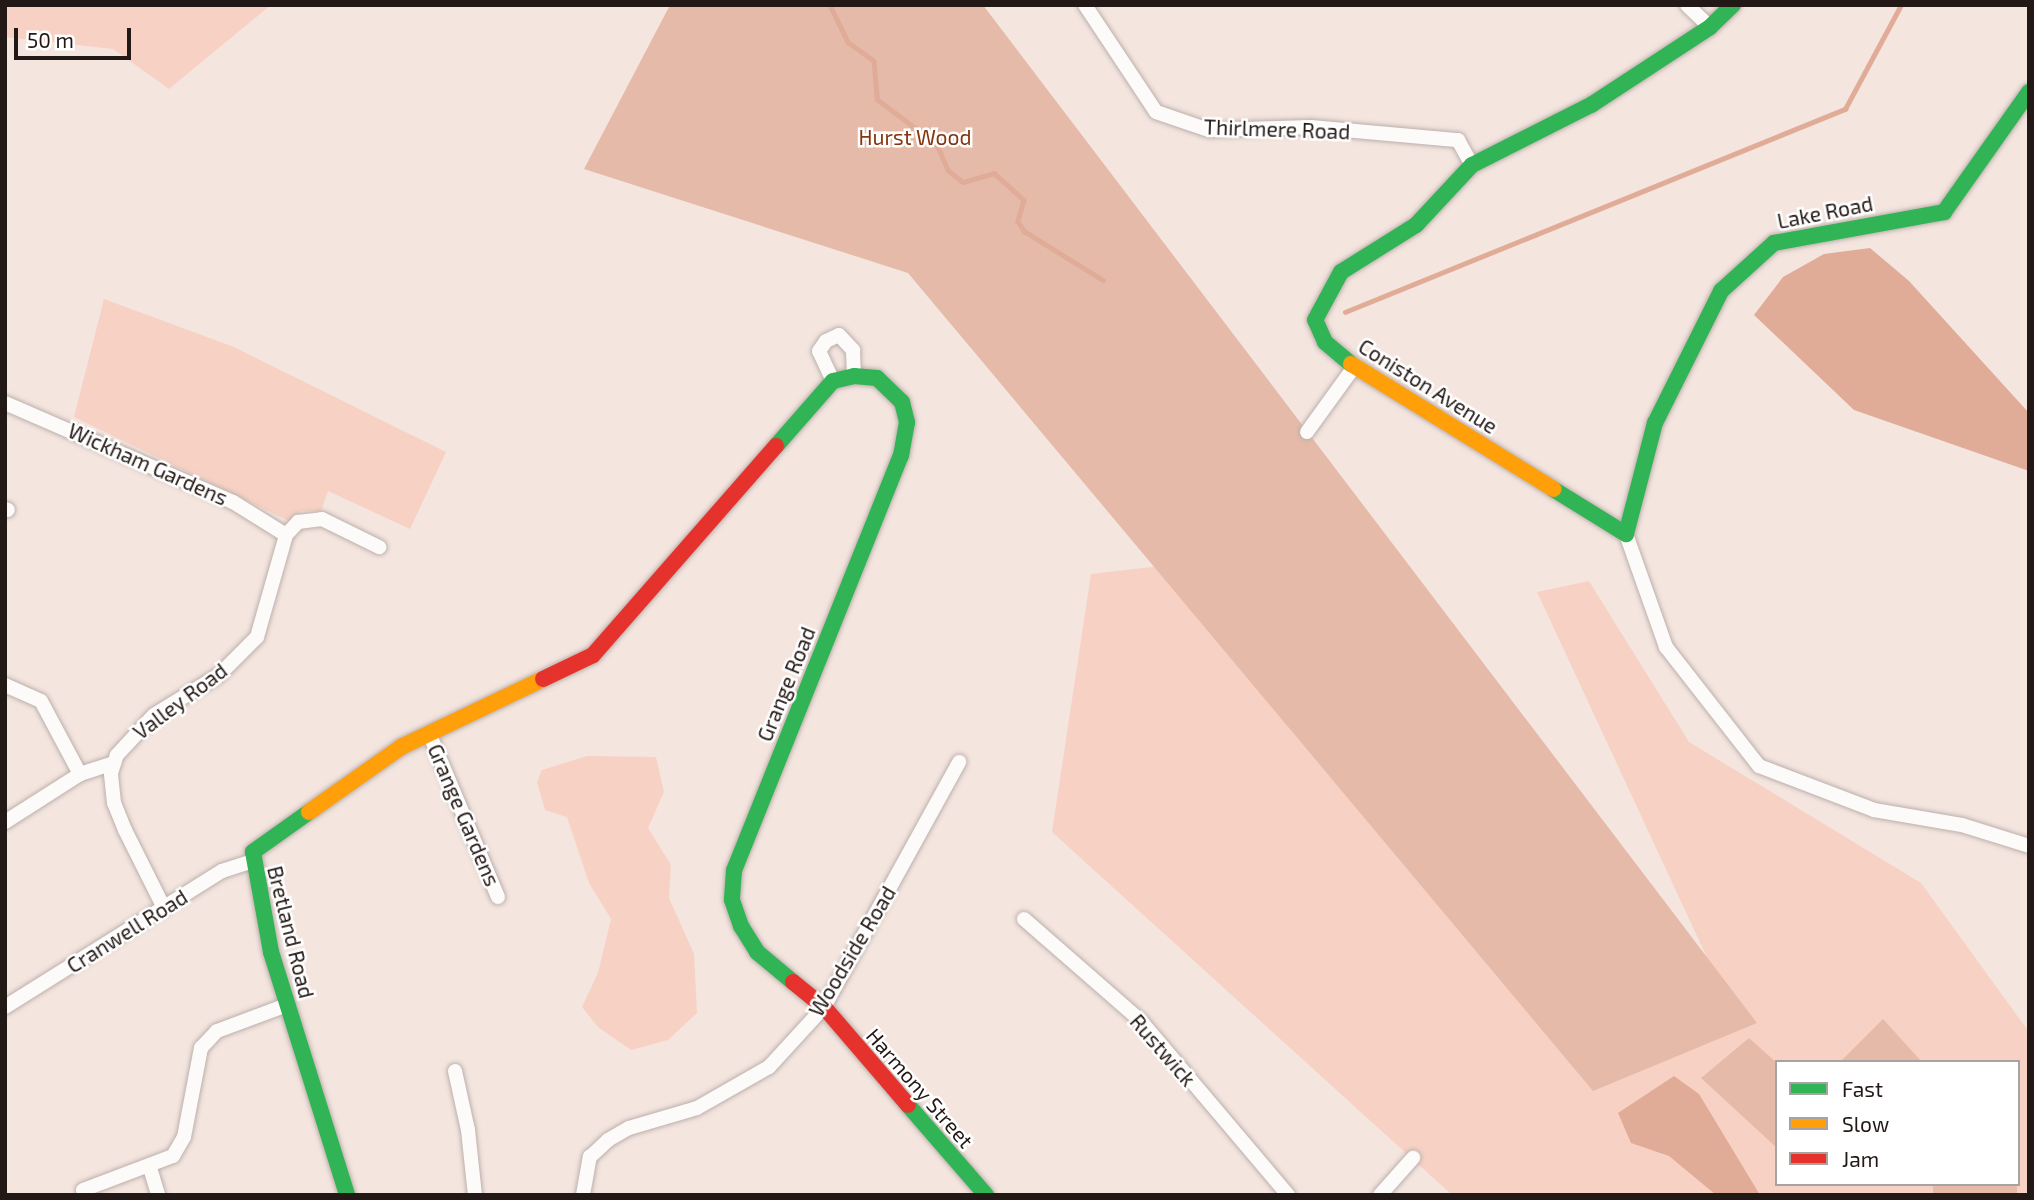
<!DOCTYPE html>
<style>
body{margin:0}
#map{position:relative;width:2034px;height:1200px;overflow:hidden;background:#f4e5df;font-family:"Exo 2",sans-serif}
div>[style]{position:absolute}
.green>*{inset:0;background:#f7d2c4}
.forest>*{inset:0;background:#e6baa9;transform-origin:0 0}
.water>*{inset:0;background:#e0ac98}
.stream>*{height:4.5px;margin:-2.25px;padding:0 2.25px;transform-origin:2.25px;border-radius:2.25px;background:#e0ac98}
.roads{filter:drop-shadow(0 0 2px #bcb0ac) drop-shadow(0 0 2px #bcb0ac)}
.street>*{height:14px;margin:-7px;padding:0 7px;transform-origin:7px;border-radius:7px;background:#fdfbfa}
.fast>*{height:16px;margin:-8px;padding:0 8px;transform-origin:8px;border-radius:8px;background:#30b455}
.slow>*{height:16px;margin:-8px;padding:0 8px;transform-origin:8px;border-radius:8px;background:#ff9f0a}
.jam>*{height:16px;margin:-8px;padding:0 8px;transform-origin:8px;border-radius:8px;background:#e5322d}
span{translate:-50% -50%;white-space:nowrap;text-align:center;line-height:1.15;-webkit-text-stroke:5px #fff;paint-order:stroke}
.street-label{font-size:21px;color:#221815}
.park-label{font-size:21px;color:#85350f}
.frame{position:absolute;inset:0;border:7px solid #221815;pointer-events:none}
.legend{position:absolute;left:1775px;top:1060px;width:245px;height:126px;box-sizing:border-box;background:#fff;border:2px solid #a7a3a1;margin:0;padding:9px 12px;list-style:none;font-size:21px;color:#221815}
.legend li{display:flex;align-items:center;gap:14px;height:35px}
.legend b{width:35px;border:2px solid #a7a3a1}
.scale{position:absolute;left:14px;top:28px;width:117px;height:32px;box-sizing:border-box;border:4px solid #221815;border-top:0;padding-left:9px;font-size:21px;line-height:24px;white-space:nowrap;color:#221815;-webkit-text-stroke:5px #fff;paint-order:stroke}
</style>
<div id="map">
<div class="green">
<i style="clip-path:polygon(5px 5px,271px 5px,169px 89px,113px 49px,5px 37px)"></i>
<i style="clip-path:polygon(104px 299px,234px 347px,446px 452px,410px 529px,328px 491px,321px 511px,301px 511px,289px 521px,74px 417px)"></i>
<i style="clip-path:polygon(evenodd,1212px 560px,1730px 1007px,1537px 592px,1589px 581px,1689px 742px,1921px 883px,2029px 1032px,2029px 1195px,1452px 1195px,1052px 832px,1091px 574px,1212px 560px,1777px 1062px,2018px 1062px,2018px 1184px,1777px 1184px,1777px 1062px)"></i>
<i style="clip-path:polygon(587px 756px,656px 757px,664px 792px,648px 828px,671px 865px,669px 898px,694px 954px,697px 1013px,668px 1040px,631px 1050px,598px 1027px,582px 1007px,598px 973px,611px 919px,589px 883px,567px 817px,545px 810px,537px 782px,542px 770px)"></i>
</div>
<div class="forest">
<i style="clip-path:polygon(670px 5px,983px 5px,1757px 1023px,1593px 1091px,908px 273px,584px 169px)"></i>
<i style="clip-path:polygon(1883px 1019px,1922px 1062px,1840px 1062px)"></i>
<i style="clip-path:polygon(1749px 1038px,1777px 1063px,1777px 1148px,1701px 1078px)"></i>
<i style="left:1933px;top:1184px;width:84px;height:13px"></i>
</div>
<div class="water">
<i style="clip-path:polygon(1870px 248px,1909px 281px,2029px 413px,2029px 471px,1854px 410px,1754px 315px,1783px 277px,1824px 254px)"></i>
<i style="clip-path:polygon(1674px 1076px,1699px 1094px,1760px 1195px,1716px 1195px,1669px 1156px,1631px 1143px,1618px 1113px)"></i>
</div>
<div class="stream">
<i style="left:830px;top:5px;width:41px;rotate:64.1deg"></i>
<i style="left:848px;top:42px;width:32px;rotate:36deg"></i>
<i style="left:874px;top:61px;width:38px;rotate:85deg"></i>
<i style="left:877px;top:99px;width:48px;rotate:37.3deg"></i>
<i style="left:915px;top:128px;width:9px;rotate:69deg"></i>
<i style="left:918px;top:136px;width:21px;rotate:25deg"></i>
<i style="left:937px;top:145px;width:27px;rotate:66deg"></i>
<i style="left:948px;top:170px;width:19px;rotate:39deg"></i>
<i style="left:963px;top:182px;width:32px;rotate:-16deg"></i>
<i style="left:994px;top:173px;width:40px;rotate:42deg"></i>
<i style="left:1024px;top:200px;width:22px;rotate:106deg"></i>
<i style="left:1018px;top:221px;width:12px;rotate:59deg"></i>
<i style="left:1024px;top:231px;width:93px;rotate:31.8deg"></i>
<i style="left:1345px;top:312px;width:540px;rotate:-22.1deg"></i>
<i style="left:1845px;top:109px;width:118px;rotate:-61.7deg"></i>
</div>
<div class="roads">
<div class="street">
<i style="left:1085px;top:5px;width:128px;rotate:56.4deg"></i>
<i style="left:1156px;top:112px;width:56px;rotate:18.8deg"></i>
<i style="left:1209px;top:130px;width:102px;rotate:-1.7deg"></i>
<i style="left:1311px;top:127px;width:148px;rotate:5.1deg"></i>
<i style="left:1458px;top:140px;width:29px;rotate:61deg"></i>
<i style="left:1687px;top:5px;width:32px;rotate:44deg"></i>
<i style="left:833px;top:381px;width:33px;rotate:-115deg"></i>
<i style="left:819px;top:351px;width:12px;rotate:-55deg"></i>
<i style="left:826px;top:341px;width:14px;rotate:-25deg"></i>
<i style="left:839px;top:335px;width:21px;rotate:47deg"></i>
<i style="left:853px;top:350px;width:26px;rotate:88deg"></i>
<i style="left:5px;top:403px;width:249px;rotate:23.5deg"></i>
<i style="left:233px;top:502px;width:62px;rotate:31.9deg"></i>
<i style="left:1307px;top:432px;width:80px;rotate:-54.1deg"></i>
<i style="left:5px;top:509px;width:3px;rotate:18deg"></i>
<i style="left:1626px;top:534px;width:120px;rotate:70.5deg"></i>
<i style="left:1666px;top:647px;width:151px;rotate:52deg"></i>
<i style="left:1759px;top:766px;width:123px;rotate:20.9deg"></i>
<i style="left:1874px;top:810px;width:89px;rotate:9.7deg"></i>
<i style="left:1962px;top:825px;width:70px;rotate:17.4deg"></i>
<i style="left:286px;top:535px;width:18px;rotate:-47deg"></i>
<i style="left:298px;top:522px;width:24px;rotate:-7deg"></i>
<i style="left:322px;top:519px;width:64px;rotate:26.2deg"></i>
<i style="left:5px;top:685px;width:39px;rotate:24deg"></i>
<i style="left:41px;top:701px;width:83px;rotate:61.9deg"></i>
<i style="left:429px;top:733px;width:178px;rotate:67.2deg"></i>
<i style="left:5px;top:822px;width:89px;rotate:-32.6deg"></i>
<i style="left:80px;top:774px;width:36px;rotate:-18deg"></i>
<i style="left:164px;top:908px;width:87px;rotate:-116.6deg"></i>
<i style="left:125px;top:830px;width:29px;rotate:-112deg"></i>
<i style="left:114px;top:803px;width:30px;rotate:-96deg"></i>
<i style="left:111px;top:773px;width:19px;rotate:-72deg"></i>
<i style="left:117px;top:755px;width:54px;rotate:-47.2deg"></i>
<i style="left:154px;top:715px;width:76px;rotate:-31.6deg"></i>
<i style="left:219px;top:675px;width:54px;rotate:-45deg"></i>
<i style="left:257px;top:637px;width:106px;rotate:-74.1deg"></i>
<i style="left:1024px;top:919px;width:155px;rotate:41.1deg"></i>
<i style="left:1141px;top:1021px;width:228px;rotate:49.8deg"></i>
<i style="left:5px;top:1007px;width:256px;rotate:-32.1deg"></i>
<i style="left:222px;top:871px;width:32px;rotate:-18deg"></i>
<i style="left:455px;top:1071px;width:60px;rotate:77.6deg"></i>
<i style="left:468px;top:1130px;width:65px;rotate:83.9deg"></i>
<i style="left:150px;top:1168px;width:28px;rotate:73deg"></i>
<i style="left:83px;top:1190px;width:96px;rotate:-20.7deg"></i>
<i style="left:173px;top:1156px;width:22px;rotate:-60deg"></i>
<i style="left:184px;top:1137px;width:91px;rotate:-79.2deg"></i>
<i style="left:201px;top:1048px;width:23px;rotate:-47deg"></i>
<i style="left:217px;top:1031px;width:75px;rotate:-20.4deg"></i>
<i style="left:583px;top:1195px;width:39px;rotate:-80deg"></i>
<i style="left:590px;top:1157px;width:25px;rotate:-43deg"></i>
<i style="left:608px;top:1140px;width:24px;rotate:-30deg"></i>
<i style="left:629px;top:1128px;width:71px;rotate:-16.4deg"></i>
<i style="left:697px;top:1108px;width:83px;rotate:-29.7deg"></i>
<i style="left:769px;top:1067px;width:81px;rotate:-47.5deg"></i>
<i style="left:824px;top:1007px;width:280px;rotate:-61.1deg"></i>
<i style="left:1380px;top:1195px;width:50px;rotate:-48.3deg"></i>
</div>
<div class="fast">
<i style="left:1351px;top:364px;width:34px;rotate:-140deg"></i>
<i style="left:1325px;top:342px;width:24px;rotate:-114deg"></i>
<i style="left:1315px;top:320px;width:55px;rotate:-61.6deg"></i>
<i style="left:1341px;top:272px;width:89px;rotate:-32.1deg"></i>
<i style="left:1416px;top:225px;width:82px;rotate:-47deg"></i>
<i style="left:1472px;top:165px;width:133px;rotate:-26.8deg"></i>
<i style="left:1591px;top:105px;width:142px;rotate:-33.2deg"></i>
<i style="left:1710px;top:27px;width:32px;rotate:-44deg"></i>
<i style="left:776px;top:446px;width:86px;rotate:-48.8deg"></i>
<i style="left:833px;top:381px;width:22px;rotate:-13deg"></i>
<i style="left:854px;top:376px;width:23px;rotate:5deg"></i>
<i style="left:877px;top:378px;width:35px;rotate:44deg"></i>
<i style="left:902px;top:402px;width:21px;rotate:76deg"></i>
<i style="left:907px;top:422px;width:34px;rotate:100deg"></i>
<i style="left:901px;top:455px;width:447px;rotate:111.9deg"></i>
<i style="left:734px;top:870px;width:30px;rotate:94deg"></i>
<i style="left:732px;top:900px;width:28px;rotate:71deg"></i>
<i style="left:741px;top:926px;width:31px;rotate:58deg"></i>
<i style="left:757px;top:952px;width:47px;rotate:39.8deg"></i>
<i style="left:1553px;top:489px;width:86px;rotate:31.7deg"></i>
<i style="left:1626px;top:534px;width:115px;rotate:-75.4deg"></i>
<i style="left:1655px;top:423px;width:148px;rotate:-63.4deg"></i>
<i style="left:1721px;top:291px;width:72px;rotate:-42.2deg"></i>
<i style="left:1774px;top:243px;width:173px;rotate:-10.3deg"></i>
<i style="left:1944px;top:212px;width:147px;rotate:-54.7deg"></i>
<i style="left:309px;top:812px;width:69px;rotate:144.5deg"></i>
<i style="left:253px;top:852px;width:102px;rotate:79.8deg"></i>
<i style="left:271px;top:952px;width:255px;rotate:72.6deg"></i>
<i style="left:908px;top:1105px;width:119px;rotate:49.1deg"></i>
</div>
<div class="slow">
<i style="left:1351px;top:364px;width:238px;rotate:31.7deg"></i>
<i style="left:309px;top:812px;width:113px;rotate:-35.2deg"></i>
<i style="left:401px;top:747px;width:157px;rotate:-25.6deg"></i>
</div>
<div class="jam">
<i style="left:543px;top:679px;width:55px;rotate:-25.6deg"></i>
<i style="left:593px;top:655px;width:278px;rotate:-48.8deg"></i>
<i style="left:793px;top:982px;width:40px;rotate:39deg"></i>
<i style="left:824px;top:1007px;width:129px;rotate:49.4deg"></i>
</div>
</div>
<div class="street-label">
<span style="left:1277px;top:129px;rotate:2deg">Thirlmere Road</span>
<span style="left:1825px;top:212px;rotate:-11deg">Lake Road</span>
<span style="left:1428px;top:386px;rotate:32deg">Coniston Avenue</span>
<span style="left:148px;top:464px;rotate:24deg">Wickham Gardens</span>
<span style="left:786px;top:684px;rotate:-68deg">Grange Road</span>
<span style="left:180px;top:701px;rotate:-37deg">Valley Road</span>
<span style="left:464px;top:815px;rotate:67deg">Grange Gardens</span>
<span style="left:127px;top:931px;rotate:-32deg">Cranwell Road</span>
<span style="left:291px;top:932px;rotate:76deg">Bretland Road</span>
<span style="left:852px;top:951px;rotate:-59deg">Woodside Road</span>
<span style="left:1163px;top:1050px;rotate:49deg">Rustwick</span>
<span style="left:920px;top:1088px;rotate:49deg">Harmony Street</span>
</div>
<div class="park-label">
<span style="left:915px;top:137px">Hurst Wood</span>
</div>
<div class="frame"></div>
<ul class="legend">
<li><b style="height:9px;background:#30b455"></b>Fast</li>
<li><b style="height:9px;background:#ff9f0a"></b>Slow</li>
<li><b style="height:9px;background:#e5322d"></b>Jam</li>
</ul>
<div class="scale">50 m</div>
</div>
